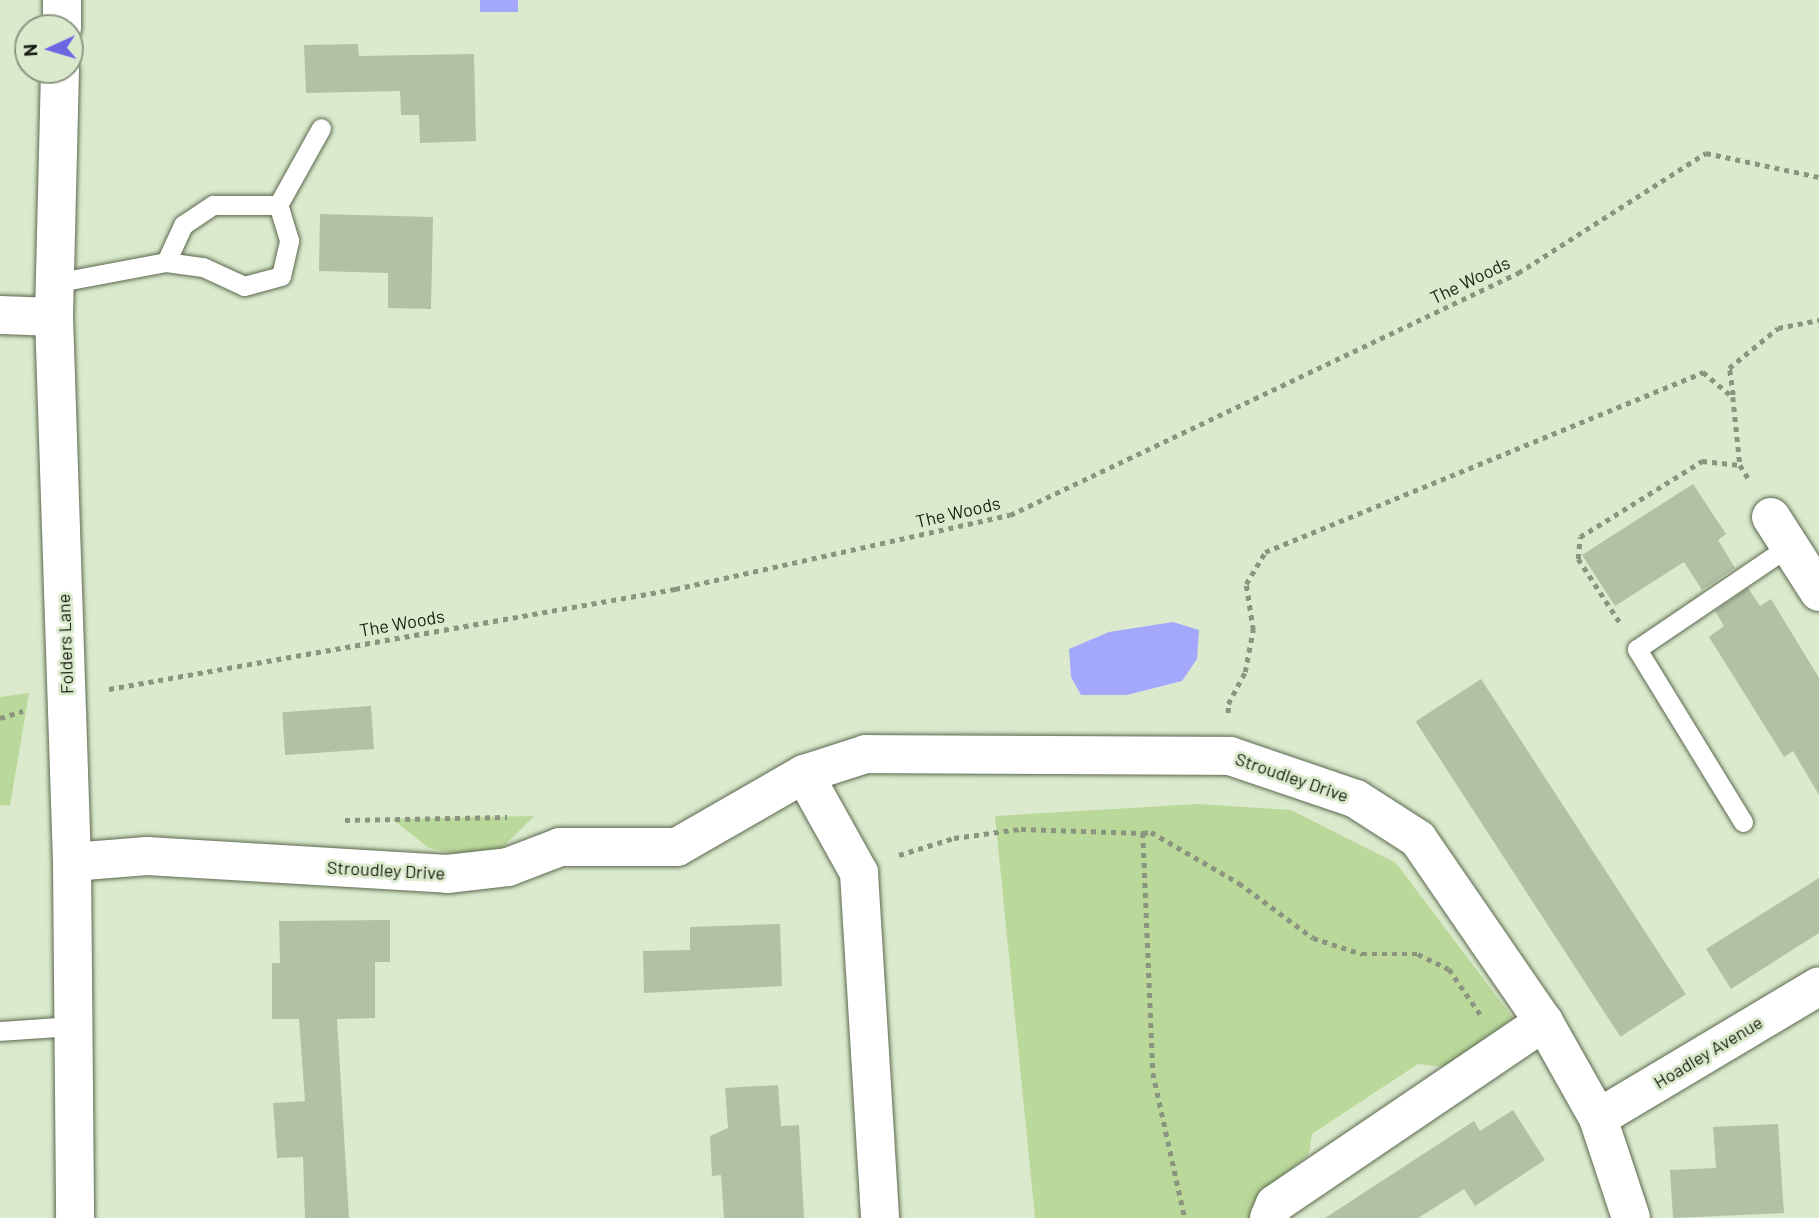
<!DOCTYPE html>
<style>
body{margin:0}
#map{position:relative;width:1819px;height:1218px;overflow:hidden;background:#dbeacd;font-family:Barlow,sans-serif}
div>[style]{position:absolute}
.green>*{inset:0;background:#bbd89b}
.water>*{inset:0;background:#a4a8fd;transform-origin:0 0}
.building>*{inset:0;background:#b2c0a4;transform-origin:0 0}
.path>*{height:4.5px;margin-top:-2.25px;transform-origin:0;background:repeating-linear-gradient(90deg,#8a947f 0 5px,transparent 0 10px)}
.roads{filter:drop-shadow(0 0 2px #5b684f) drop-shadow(0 0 2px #5b684f)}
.service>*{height:19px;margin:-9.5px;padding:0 9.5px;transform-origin:9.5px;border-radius:9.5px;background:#fff}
.minor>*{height:38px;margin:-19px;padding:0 19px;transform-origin:19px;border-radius:19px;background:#fff}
.secondary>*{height:38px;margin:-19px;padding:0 19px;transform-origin:19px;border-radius:19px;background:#fff}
span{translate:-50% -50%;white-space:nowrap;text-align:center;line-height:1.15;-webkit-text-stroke:6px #dbeacd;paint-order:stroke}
.street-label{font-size:18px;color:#191e14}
.north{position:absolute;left:14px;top:14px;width:70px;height:70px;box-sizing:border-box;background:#dbeacd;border:2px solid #8d9883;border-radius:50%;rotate:266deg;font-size:19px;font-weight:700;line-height:28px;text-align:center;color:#191e14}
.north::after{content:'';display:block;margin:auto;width:24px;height:32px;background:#6c67e1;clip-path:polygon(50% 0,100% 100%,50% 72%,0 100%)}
</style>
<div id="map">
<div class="green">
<i style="clip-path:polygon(29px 693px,10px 806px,0 805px,0 697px)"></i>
<i style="clip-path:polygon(1198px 804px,1291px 810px,1396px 863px,1513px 1018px,1445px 1067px,1418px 1064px,1312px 1134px,1309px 1154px,1267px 1189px,1259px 1218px,1035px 1218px,995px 816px)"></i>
<i style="clip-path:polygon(534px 816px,499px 851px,460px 855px,429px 848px,392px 819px)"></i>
</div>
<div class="water">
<i style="left:480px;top:0;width:38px;height:12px"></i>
<i style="clip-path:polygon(1173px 622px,1199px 630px,1197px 659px,1182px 681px,1127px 695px,1081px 695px,1071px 677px,1069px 649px,1109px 632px)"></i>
</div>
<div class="building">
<i style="clip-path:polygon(358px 44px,359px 56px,474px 54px,476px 141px,420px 143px,419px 115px,401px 115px,400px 91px,306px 93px,304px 45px)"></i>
<i style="clip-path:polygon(320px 214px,433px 217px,431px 309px,388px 308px,388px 273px,319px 271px)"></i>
<i style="clip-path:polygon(1693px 484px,1726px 534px,1718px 540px,1735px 568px,1702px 590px,1684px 562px,1615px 606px,1582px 555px)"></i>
<i style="clip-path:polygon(1748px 588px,1760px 606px,1771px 599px,1819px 678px,1819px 795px,1793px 751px,1784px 757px,1709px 637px,1724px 626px,1715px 611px)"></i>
<i style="left:1481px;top:679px;width:376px;height:78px;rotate:57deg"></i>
<i style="left:371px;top:706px;width:43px;height:89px;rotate:86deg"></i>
<i style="clip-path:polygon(1819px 878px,1819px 933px,1731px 989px,1706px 949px)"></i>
<i style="clip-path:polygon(390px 920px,390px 962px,375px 962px,375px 1018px,337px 1019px,349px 1218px,305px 1218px,303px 1157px,277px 1158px,273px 1103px,305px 1101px,299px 1019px,272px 1019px,272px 963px,280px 963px,279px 921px)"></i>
<i style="clip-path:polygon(780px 924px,782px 986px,644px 993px,643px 951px,690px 950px,690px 927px)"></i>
<i style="clip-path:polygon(778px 1085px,781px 1126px,799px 1125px,804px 1218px,724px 1218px,721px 1175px,712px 1176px,710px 1136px,728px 1128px,725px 1088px)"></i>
<i style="clip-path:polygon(1513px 1110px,1545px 1160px,1475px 1206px,1464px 1189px,1418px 1218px,1325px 1218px,1474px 1121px,1480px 1131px)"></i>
<i style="clip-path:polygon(1778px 1124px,1784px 1213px,1673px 1218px,1670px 1170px,1716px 1168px,1713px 1127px)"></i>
</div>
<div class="path">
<i style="left:1733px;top:395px;width:27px;rotate:-98deg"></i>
<i style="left:1729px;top:368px;width:63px;rotate:-39.2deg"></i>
<i style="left:1778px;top:328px;width:42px;rotate:-11deg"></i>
<i style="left:1619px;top:622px;width:75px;rotate:-123.1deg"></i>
<i style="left:1578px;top:559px;width:22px;rotate:-85deg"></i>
<i style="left:1580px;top:537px;width:144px;rotate:-31.9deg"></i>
<i style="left:1702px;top:461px;width:38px;rotate:6deg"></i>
<i style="left:109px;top:689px;width:575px;rotate:-10.02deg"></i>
<i style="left:675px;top:589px;width:343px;rotate:-12.5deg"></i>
<i style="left:1010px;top:515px;width:563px;rotate:-25.47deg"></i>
<i style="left:1518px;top:273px;width:223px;rotate:-32.6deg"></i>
<i style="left:1706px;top:153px;width:116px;rotate:12deg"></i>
<i style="left:1228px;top:713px;width:9px;rotate:-90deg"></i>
<i style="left:1228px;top:704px;width:36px;rotate:-62deg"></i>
<i style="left:1245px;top:672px;width:43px;rotate:-79.2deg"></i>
<i style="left:1253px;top:630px;width:47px;rotate:-98.7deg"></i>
<i style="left:1246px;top:584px;width:37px;rotate:-59deg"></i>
<i style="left:1265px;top:552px;width:474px;rotate:-22.3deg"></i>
<i style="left:1703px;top:372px;width:39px;rotate:40deg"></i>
<i style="left:1733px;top:397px;width:68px;rotate:84.1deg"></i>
<i style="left:1740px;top:465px;width:19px;rotate:58deg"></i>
<i style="left:0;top:718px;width:24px;rotate:-17deg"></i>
<i style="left:345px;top:820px;width:162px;rotate:-1.1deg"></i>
<i style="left:1143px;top:833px;width:8px;rotate:-7deg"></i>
<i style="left:1151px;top:832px;width:102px;rotate:30.1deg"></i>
<i style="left:1239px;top:883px;width:92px;rotate:36.6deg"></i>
<i style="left:1313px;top:938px;width:52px;rotate:18.1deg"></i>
<i style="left:1362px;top:954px;width:56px"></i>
<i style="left:1418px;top:954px;width:34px;rotate:26deg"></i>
<i style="left:1449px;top:969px;width:55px;rotate:55.4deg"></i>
<i style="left:899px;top:855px;width:58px;rotate:-17.2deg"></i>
<i style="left:954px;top:838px;width:68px;rotate:-7.7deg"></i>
<i style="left:1021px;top:829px;width:122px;rotate:1.9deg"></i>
<i style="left:1143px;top:833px;width:240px;rotate:87.6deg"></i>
<i style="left:1153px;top:1073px;width:148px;rotate:77.6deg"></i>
</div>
<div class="roads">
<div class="service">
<i style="left:166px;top:262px;width:41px;rotate:-65.3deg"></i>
<i style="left:183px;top:225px;width:36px;rotate:-34deg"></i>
<i style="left:213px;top:205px;width:65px"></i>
<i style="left:54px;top:283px;width:114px;rotate:-10.6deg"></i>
<i style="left:166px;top:262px;width:37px;rotate:8deg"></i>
<i style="left:203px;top:267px;width:45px;rotate:24.9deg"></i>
<i style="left:244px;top:286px;width:38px;rotate:-15deg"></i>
<i style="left:281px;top:276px;width:37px;rotate:-77deg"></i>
<i style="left:289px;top:240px;width:37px;rotate:-107deg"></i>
<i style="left:278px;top:205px;width:88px;rotate:-60.8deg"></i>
<i style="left:1743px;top:822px;width:203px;rotate:-121.5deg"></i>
<i style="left:1637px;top:649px;width:184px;rotate:-34.1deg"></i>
<i style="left:0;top:1031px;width:74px;rotate:-3.9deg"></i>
</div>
<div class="minor">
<i style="left:0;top:315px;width:54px;rotate:2.1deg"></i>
<i style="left:1771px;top:517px;width:89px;rotate:57.4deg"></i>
<i style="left:804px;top:774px;width:113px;rotate:60.9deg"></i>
<i style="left:859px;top:873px;width:346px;rotate:86.5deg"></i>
<i style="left:72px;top:862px;width:75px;rotate:-4.6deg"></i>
<i style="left:147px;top:856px;width:301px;rotate:3.4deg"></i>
<i style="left:447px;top:874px;width:61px;rotate:-6.5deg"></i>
<i style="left:508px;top:867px;width:56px;rotate:-21deg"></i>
<i style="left:560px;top:847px;width:117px"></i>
<i style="left:677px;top:847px;width:146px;rotate:-29.9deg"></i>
<i style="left:804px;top:774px;width:65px;rotate:-17.9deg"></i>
<i style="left:866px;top:754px;width:364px;rotate:0.3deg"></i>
<i style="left:1230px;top:756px;width:133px;rotate:18.8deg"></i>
<i style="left:1356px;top:799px;width:74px;rotate:32.8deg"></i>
<i style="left:1418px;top:839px;width:222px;rotate:55.5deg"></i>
<i style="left:1544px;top:1022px;width:110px;rotate:60.6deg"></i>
<i style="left:1598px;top:1118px;width:105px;rotate:71.7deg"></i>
<i style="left:1598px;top:1118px;width:257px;rotate:-30.8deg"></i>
<i style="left:1269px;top:1218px;width:15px;rotate:-67deg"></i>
<i style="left:1275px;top:1204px;width:325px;rotate:-34.1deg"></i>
</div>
<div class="secondary">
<i style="left:62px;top:28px;width:28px;rotate:-90deg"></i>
<i style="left:60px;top:70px;width:247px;rotate:91.4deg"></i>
<i style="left:54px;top:317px;width:545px;rotate:88.11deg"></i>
<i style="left:72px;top:862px;width:356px;rotate:89.5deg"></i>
</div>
</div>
<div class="street-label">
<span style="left:1470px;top:280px;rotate:-26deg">The Woods</span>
<span style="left:958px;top:512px;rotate:-13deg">The Woods</span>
<span style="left:402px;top:623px;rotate:-10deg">The Woods</span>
<span style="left:65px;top:644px;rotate:-92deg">Folders Lane</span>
<span style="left:1292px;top:777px;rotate:19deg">Stroudley Drive</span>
<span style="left:386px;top:870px;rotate:3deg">Stroudley Drive</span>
<span style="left:1708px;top:1052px;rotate:-31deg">Hoadley Avenue</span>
</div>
<div class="north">N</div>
</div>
